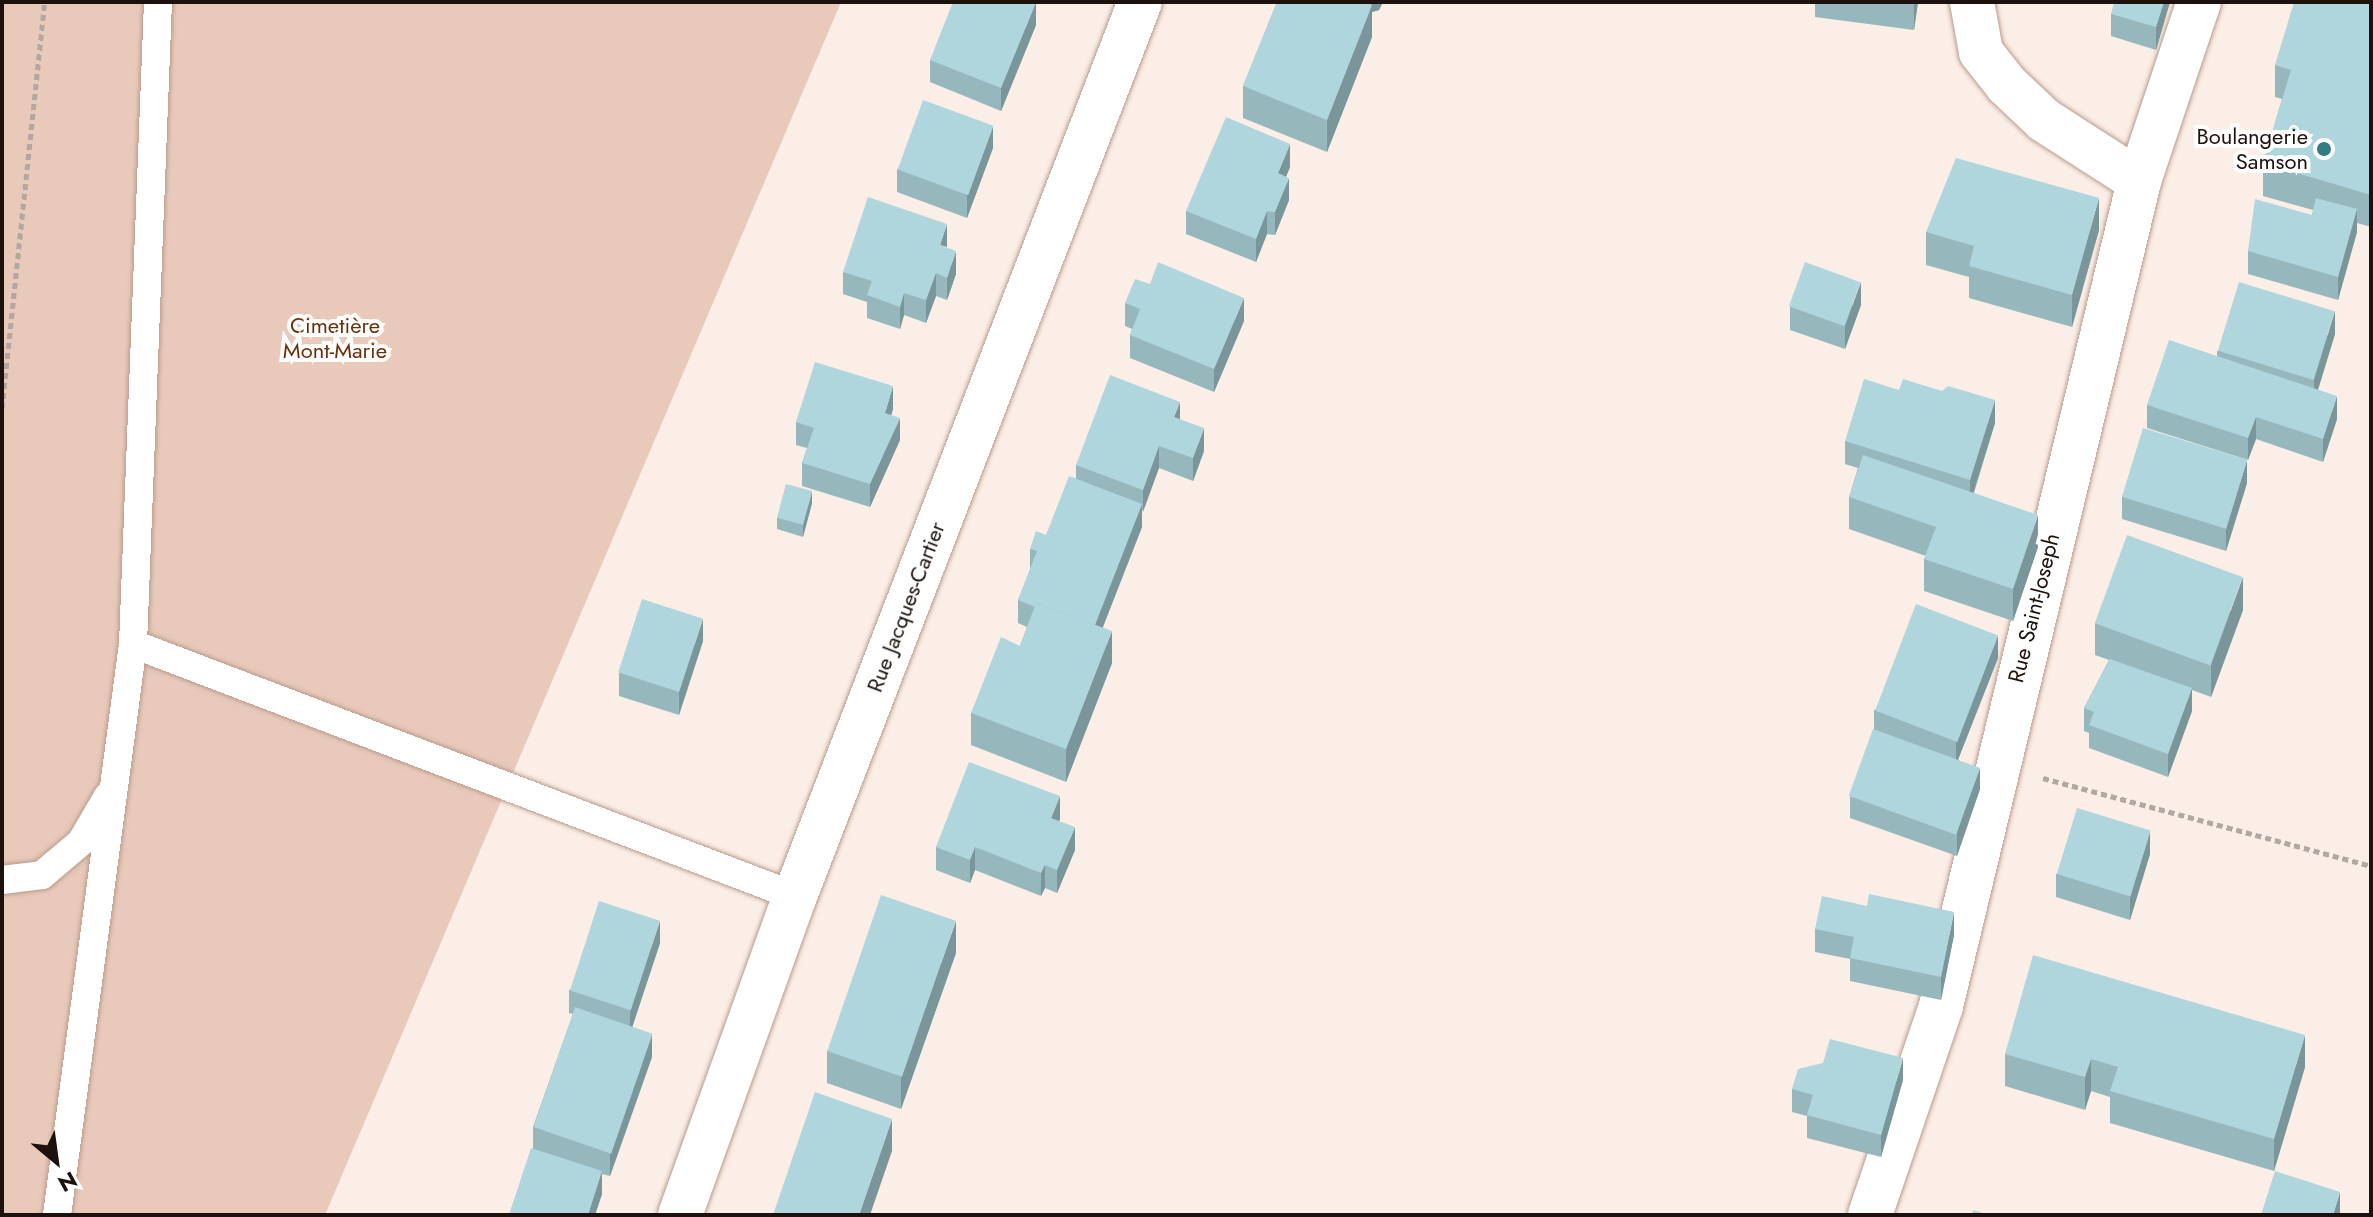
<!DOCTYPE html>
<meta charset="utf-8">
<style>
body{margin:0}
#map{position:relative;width:2373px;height:1217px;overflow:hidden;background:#fbeee7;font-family:Jost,sans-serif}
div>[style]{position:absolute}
.green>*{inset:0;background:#e8c9ba}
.path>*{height:5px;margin-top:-2.5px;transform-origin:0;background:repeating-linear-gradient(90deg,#b3a7a1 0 6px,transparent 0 10px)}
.roads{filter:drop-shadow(0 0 2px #b99b8b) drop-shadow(0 0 2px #b99b8b)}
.lane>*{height:28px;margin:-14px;padding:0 14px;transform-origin:14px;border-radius:14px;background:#fff}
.street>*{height:44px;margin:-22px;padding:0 22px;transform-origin:22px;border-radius:22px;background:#fff}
.secondary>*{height:44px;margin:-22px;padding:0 22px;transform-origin:22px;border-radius:22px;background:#fff}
.wall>*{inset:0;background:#96b8bd}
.shaded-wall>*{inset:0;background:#7a969a}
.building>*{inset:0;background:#afd6dc;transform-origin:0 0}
.dots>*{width:22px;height:22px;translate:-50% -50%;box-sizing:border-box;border:4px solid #fefefe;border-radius:50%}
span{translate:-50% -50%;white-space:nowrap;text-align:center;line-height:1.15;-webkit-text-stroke:8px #fefefe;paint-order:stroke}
.poi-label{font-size:22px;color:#1c110c}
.right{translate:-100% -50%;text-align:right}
.park-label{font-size:22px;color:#6a3009}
.street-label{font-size:22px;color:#1c110c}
.frame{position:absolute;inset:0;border:4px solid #1c110c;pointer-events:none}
.north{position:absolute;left:16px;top:1121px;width:80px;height:80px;-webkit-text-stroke:6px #fefefe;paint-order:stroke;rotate:151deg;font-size:22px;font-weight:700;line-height:32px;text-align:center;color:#1c110c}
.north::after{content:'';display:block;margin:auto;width:28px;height:36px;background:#1c110c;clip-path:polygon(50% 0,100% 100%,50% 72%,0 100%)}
</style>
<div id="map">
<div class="green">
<i style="clip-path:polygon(2px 2px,841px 2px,325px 1215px,2px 1215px)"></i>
</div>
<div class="path">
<i style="left:2px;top:408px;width:408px;rotate:-84deg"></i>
<i style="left:2043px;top:778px;width:340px;rotate:15deg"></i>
</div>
<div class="roads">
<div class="lane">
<i style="left:133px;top:644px;width:708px;rotate:20.84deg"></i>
<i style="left:2px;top:880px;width:40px;rotate:-7.1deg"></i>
<i style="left:42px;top:875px;width:51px;rotate:-40.2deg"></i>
<i style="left:81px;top:842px;width:53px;rotate:-59.6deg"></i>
<i style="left:57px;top:1215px;width:576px;rotate:-82.42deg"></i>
<i style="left:133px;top:644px;width:642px;rotate:-87.77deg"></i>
</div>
<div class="street">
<i style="left:1972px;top:2px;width:51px;rotate:79.8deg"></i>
<i style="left:1981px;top:52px;width:42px;rotate:51.8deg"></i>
<i style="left:2007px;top:85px;width:51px;rotate:43.4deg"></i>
<i style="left:2044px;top:120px;width:113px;rotate:32.7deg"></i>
<i style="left:680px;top:1215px;width:339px;rotate:-70.2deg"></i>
<i style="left:795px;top:896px;width:958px;rotate:-68.9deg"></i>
</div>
<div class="secondary">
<i style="left:1870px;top:1215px;width:221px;rotate:-71.2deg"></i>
<i style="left:1941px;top:1006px;width:848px;rotate:-76.5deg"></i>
<i style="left:2139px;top:181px;width:189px;rotate:-71.5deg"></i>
</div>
</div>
<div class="wall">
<i style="clip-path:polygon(1277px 2px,1383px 2px,1379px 10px,1372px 12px,1372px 37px,1327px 152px,1243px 118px,1243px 86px)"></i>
<i style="clip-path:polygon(1815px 2px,1918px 2px,1914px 30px,1815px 17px)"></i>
<i style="clip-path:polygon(2170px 2px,2156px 50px,2111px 36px,2111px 14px)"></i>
<i style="clip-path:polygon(2371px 2px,2371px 227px,2357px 223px,2357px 232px,2338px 300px,2248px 274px,2248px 251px,2312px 215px,2313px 210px,2263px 196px,2263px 163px,2282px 99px,2275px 97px,2275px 65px)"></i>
<i style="clip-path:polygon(1036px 25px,1001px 111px,930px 82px,930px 60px)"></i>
<i style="clip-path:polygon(993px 148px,967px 218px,897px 192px,897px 169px)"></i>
<i style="clip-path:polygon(1290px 167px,1286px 177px,1289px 200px,1275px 235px,1267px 234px,1256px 262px,1186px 234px,1186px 211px)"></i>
<i style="clip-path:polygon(2099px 230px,2072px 327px,1969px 298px,1969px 277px,1926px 265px,1926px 232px)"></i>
<i style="clip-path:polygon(947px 248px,956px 274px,947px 300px,936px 296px,926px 323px,904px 315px,900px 329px,867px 318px,867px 302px,843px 294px,843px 272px)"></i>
<i style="clip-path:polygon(1125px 303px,1244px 321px,1214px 392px,1130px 358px,1130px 335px,1132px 329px,1125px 326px)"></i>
<i style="clip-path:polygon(1861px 305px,1845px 349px,1790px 330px,1790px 307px)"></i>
<i style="clip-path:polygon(2335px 334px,2318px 389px,2337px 419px,2323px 462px,2256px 439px,2248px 460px,2147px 428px,2147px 405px,2217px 356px,2217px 351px)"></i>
<i style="clip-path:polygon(893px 409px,891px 415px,900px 440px,870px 507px,802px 486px,802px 463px,807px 448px,796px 445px,796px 422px)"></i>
<i style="clip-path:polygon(1180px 419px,1204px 451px,1193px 481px,1159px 468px,1142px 512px,1142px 527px,1103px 627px,1112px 663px,1066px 782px,971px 745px,971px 713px,1020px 646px,1027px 627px,1018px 623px,1018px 600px,1030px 570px,1030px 549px,1046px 535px,1076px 478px,1076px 465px)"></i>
<i style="clip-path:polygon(1995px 423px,1974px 493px,2038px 547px,2013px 621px,1924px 591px,1924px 559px,1926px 556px,1849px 529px,1849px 497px,1858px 468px,1845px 464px,1845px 441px)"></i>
<i style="clip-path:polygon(2247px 483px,2226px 551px,2122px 519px,2122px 497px)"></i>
<i style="clip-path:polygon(812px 503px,803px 537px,777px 529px,777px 518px)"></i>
<i style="clip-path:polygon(2243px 610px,2211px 697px,2192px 690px,2192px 711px,2168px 777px,2089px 748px,2089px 733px,2084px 731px,2084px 708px,2109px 660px,2095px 655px,2095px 623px)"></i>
<i style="clip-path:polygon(703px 641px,679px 715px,619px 696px,619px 673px)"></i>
<i style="clip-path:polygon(1998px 658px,1958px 759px,1980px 789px,1957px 856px,1850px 818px,1850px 796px,1874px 729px,1874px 710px)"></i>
<i style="clip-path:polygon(1060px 819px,1059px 821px,1075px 850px,1057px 893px,1045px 888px,1041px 896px,975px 870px,970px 883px,936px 870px,936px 847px)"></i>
<i style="clip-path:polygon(2150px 854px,2130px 920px,2056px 897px,2056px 874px)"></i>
<i style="clip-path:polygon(1815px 929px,1954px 935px,1941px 1000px,1850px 981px,1850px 959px,1815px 952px)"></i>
<i style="clip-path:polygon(660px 943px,632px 1027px,652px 1057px,610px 1176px,602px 1174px,602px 1194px,595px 1215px,509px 1215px,533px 1149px,533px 1127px,573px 1014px,569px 1013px,569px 990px)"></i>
<i style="clip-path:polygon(956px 953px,901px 1109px,827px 1083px,827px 1051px)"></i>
<i style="clip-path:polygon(2005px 1054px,2305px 1067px,2274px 1171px,2110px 1123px,2110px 1097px,2091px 1091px,2085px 1110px,2005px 1086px)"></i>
<i style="clip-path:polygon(1903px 1080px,1881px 1157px,1807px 1138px,1807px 1116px,1792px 1112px,1792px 1089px)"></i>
</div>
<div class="shaded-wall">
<i style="clip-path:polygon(1036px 2px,1036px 25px,1001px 111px,1001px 88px)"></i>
<i style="clip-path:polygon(1369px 2px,1383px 2px,1379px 10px,1372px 12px,1372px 37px,1327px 152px,1327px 120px,1369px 13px)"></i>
<i style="clip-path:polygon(1914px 2px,1918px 2px,1914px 30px)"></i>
<i style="clip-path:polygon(2164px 2px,2170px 2px,2156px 50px,2156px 27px)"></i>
<i style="clip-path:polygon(993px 126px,993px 148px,967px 218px,967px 195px)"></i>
<i style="clip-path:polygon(1290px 144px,1290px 167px,1278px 196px,1278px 173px)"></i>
<i style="clip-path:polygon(1289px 178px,1289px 200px,1275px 235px,1275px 212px)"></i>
<i style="clip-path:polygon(2099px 198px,2099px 230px,2072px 327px,2072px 295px)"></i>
<i style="clip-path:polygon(2357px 209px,2357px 232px,2338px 300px,2338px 277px)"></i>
<i style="clip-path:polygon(1267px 211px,1267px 234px,1256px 262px,1256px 239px)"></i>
<i style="clip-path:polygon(947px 224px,947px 247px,940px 245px)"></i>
<i style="clip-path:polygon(956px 251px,956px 274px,947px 300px,947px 278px)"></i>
<i style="clip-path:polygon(936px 273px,936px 296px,926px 323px,926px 300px)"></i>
<i style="clip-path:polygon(1861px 282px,1861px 305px,1845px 349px,1845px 326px)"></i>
<i style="clip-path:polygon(904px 293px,904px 315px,900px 329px,900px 307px)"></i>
<i style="clip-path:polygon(1244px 298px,1244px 321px,1214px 392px,1214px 369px)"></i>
<i style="clip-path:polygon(2335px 311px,2335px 334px,2314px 403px,2314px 380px)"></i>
<i style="clip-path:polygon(893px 386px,893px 409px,885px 436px,885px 413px)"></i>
<i style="clip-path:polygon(2337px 396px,2337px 419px,2323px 462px,2323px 439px)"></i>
<i style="clip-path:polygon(1995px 400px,1995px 423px,1970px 503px,1970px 480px)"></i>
<i style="clip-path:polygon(1180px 402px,1180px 424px,1174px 417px)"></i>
<i style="clip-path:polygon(2256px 417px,2256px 439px,2248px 460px,2248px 438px)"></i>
<i style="clip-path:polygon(900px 418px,900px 440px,870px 507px,870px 484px)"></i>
<i style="clip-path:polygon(1204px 428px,1204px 451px,1193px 481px,1193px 458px)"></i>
<i style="clip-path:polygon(1159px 446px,1159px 468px,1143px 512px,1143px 490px)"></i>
<i style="clip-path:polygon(2247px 460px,2247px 483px,2226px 551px,2226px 529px)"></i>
<i style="clip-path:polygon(812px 491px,812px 503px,803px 537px,803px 525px)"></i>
<i style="clip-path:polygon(1142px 504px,1142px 527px,1093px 652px,1093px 630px)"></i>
<i style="clip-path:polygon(2038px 515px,2038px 547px,2013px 621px,2013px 589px)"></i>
<i style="clip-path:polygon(2243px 577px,2243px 610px,2211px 697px,2211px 665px)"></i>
<i style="clip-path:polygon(703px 619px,703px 641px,679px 715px,679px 692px)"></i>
<i style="clip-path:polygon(1112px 631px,1112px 663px,1066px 782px,1066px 749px)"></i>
<i style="clip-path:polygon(1998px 635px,1998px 658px,1956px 765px,1956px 742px)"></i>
<i style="clip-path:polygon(2192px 688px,2192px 711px,2168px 777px,2168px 754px)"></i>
<i style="clip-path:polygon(1980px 767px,1980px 789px,1957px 856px,1957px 833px)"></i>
<i style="clip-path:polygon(1060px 796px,1060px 819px,1051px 841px,1051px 818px)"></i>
<i style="clip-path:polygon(1075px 827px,1075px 850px,1057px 893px,1057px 870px)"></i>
<i style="clip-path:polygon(2150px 831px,2150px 854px,2130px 920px,2130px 897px)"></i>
<i style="clip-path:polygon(975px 847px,975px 870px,970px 883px,970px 860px)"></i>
<i style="clip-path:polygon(1045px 865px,1045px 888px,1041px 896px,1041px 873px)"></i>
<i style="clip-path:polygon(1954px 912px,1954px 935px,1941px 1000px,1941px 977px)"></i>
<i style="clip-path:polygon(660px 921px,660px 943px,630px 1034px,630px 1011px)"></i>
<i style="clip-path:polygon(956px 921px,956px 953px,901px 1109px,901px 1077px)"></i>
<i style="clip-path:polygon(652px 1034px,652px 1057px,610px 1176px,610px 1153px)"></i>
<i style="clip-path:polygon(2305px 1035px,2305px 1067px,2274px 1171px,2274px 1139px)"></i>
<i style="clip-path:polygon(1903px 1058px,1903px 1080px,1881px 1157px,1881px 1135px)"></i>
<i style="clip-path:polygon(2091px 1059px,2091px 1091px,2085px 1110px,2085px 1077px)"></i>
<i style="clip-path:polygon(892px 1119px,892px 1151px,870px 1215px,859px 1215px)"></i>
<i style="clip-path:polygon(602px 1171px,602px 1194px,595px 1215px,588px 1215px)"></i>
<i style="clip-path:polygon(2340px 1192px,2340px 1215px,2333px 1215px)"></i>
</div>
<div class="building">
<i style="clip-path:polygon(953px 2px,1036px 2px,1001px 88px,930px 60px)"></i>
<i style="clip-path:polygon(1277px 2px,1366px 2px,1372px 5px,1327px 120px,1243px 86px)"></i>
<i style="clip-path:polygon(2114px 2px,2164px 2px,2156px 27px,2111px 14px)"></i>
<i style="clip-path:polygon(2294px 2px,2371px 2px,2371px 195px,2263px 163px,2291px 70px,2275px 65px)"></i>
<i style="left:923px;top:100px;width:75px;height:74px;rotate:20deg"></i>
<i style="clip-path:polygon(1226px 117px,1290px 144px,1278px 173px,1289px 178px,1275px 212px,1267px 211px,1256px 239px,1186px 211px)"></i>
<i style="clip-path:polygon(1956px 158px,2099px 198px,2072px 295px,1969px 266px,1974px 246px,1926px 232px)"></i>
<i style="clip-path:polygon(868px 197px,947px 224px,940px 245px,956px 251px,947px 278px,936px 273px,926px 300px,904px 293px,900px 307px,867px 295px,872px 281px,843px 272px)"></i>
<i style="clip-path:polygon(2316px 198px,2357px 209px,2338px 277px,2248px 251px,2255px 199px,2312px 215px)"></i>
<i style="clip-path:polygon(1158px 262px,1244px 298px,1214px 369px,1130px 335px,1140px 309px,1125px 303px,1135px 279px,1150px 284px)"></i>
<i style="left:1805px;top:262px;width:59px;height:47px;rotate:20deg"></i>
<i style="left:2239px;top:282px;width:100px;height:72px;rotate:17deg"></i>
<i style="clip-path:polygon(2169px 340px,2337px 396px,2323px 439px,2256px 417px,2248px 438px,2147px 405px)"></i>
<i style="clip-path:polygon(815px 362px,893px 386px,885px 413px,900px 418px,870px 484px,802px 463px,814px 428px,796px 422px)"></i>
<i style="clip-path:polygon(1110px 375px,1180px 402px,1174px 417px,1204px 428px,1193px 458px,1159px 446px,1143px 490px,1076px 465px)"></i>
<i style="clip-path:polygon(1864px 379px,1899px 390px,1903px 379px,1942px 391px,1948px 386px,1995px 400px,1970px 480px,1845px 441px)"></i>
<i style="left:2143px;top:428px;width:109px;height:72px;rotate:17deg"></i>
<i style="clip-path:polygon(1863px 455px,2038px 515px,2013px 589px,1924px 559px,1936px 527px,1849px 497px)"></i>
<i style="clip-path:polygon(1069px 476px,1142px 504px,1095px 625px,1036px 603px,1035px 607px,1018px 600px,1037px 551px,1030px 549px,1036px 531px,1046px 535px)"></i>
<i style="left:786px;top:484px;width:27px;height:35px;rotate:15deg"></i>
<i style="left:2127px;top:535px;width:123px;height:94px;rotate:20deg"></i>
<i style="left:642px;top:599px;width:64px;height:77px;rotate:18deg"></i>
<i style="clip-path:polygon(1036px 603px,1112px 631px,1066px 749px,971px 713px,1001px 637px,1020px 646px)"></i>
<i style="left:1916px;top:604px;width:88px;height:114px;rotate:21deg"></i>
<i style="clip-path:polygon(2110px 659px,2192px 688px,2168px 754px,2089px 725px,2094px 712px,2084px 708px)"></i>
<i style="left:1873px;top:729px;width:114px;height:71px;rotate:20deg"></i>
<i style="clip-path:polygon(969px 762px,1060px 796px,1051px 818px,1075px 827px,1057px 870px,1045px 865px,1041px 873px,975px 847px,970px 860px,936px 847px)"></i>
<i style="left:2077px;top:808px;width:77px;height:69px;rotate:17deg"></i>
<i style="clip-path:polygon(1869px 894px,1954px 912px,1941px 977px,1850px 958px,1854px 937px,1815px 929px,1822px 896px,1867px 906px)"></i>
<i style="left:881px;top:895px;width:79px;height:165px;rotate:19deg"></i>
<i style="left:599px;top:901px;width:64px;height:94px;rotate:18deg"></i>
<i style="clip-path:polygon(2033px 955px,2305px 1035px,2274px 1139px,2110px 1091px,2118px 1067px,2091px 1059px,2085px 1077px,2005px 1054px)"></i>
<i style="left:575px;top:1007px;width:82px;height:127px;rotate:19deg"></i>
<i style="clip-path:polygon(1830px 1039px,1903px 1058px,1881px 1135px,1807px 1115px,1813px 1095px,1792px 1089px,1798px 1069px,1823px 1063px)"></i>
<i style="clip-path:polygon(815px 1092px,892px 1119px,859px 1215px,773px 1215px)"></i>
<i style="clip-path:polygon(531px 1148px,602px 1171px,588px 1215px,509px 1215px)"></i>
<i style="clip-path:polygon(2275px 1171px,2340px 1192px,2333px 1215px,2261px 1215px)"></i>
<i style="clip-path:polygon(1973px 1210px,1989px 1215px,1972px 1215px)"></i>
</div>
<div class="dots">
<i style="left:2324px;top:149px;background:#347b85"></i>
</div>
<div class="poi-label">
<span class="right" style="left:2308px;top:149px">Boulangerie<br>Samson</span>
</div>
<div class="park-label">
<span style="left:335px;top:338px">Cimetière<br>Mont-Marie</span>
</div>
<div class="street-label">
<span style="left:906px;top:607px;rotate:-69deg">Rue Jacques-Cartier</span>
<span style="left:2034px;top:608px;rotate:-76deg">Rue Saint-Joseph</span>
</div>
<div class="frame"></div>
<div class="north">N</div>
</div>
